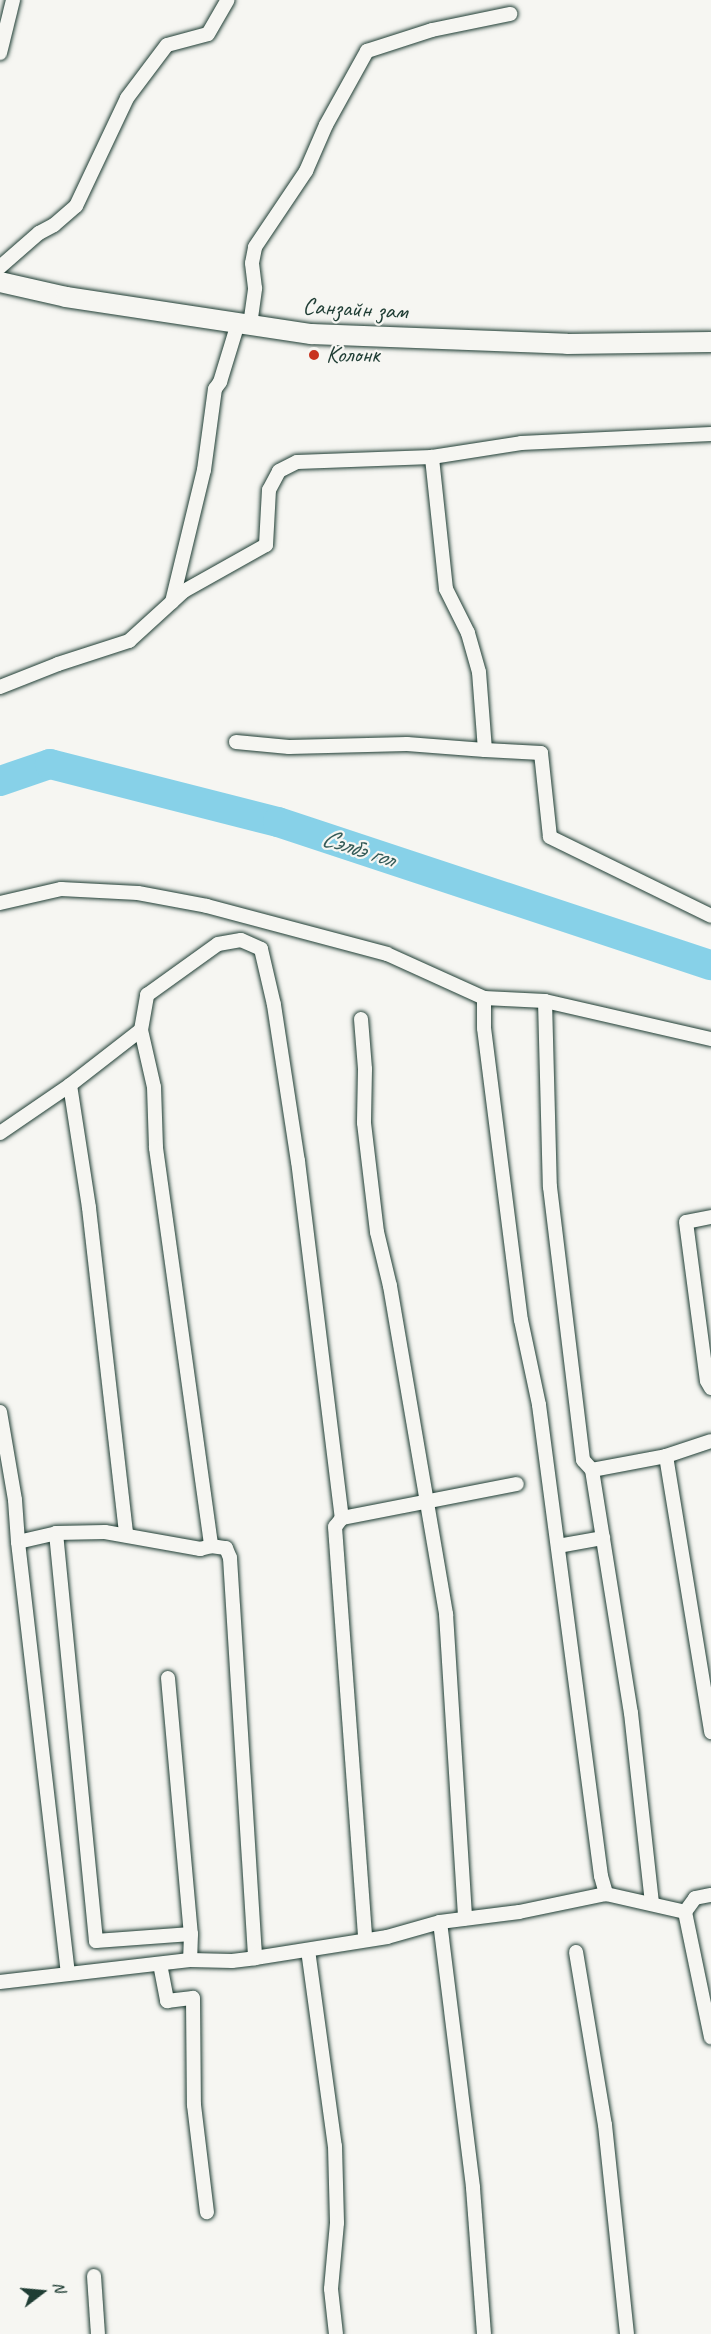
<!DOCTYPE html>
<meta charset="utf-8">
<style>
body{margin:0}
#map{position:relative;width:711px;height:2334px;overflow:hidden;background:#f6f6f2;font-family:Caveat,sans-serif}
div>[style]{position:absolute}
.river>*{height:30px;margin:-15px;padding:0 15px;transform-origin:15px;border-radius:15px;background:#87d1e8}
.roads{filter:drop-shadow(0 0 2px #1f3d34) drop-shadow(0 0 2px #1f3d34)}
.street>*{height:14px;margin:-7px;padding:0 7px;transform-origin:7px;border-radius:7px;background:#f6f6f2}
.secondary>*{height:20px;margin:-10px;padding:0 10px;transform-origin:10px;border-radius:10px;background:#f6f6f2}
.dots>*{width:16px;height:16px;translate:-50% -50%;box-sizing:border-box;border:3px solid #f6f6f2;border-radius:50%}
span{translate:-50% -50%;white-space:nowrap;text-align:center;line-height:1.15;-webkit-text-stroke:4.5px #f6f6f2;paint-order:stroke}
.street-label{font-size:24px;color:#1f3d34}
.poi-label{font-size:24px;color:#1f3d34}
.left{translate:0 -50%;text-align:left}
.water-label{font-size:26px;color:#345b58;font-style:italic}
.north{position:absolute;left:12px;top:2262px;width:60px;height:60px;-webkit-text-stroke:4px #f6f6f2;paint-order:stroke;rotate:74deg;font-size:16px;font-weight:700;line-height:24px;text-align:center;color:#1f3d34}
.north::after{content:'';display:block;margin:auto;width:21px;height:27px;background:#1f3d34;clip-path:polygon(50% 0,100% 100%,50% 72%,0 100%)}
</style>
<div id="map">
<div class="river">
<i style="left:0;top:781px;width:53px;rotate:-18.8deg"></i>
<i style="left:50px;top:764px;width:235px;rotate:14.3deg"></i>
<i style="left:278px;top:822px;width:456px;rotate:18.3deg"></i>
</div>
<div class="roads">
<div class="street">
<i style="left:0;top:53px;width:55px;rotate:-76.2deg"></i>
<i style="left:0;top:267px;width:52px;rotate:-41.1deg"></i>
<i style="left:39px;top:233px;width:17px;rotate:-28deg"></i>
<i style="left:54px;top:225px;width:29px;rotate:-41deg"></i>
<i style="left:76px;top:206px;width:119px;rotate:-64.7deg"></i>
<i style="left:127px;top:98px;width:66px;rotate:-53deg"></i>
<i style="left:167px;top:45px;width:42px;rotate:-15deg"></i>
<i style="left:208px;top:34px;width:39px;rotate:-60deg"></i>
<i style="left:250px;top:325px;width:37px;rotate:-82deg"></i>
<i style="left:255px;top:288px;width:25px;rotate:-97deg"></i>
<i style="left:252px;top:263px;width:16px;rotate:-79deg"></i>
<i style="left:255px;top:247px;width:92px;rotate:-56.1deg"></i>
<i style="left:306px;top:171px;width:50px;rotate:-66.5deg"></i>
<i style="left:326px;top:125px;width:85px;rotate:-61deg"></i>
<i style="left:367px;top:51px;width:68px;rotate:-17.9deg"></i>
<i style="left:432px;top:30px;width:80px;rotate:-11.6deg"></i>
<i style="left:172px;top:602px;width:136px;rotate:-76.4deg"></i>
<i style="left:204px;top:470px;width:82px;rotate:-82.3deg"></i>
<i style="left:215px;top:389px;width:9px;rotate:-54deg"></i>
<i style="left:220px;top:382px;width:62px;rotate:-73deg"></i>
<i style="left:0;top:687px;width:62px;rotate:-21.6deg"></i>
<i style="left:58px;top:664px;width:75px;rotate:-17.9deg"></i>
<i style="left:129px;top:641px;width:74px;rotate:-42.3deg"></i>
<i style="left:184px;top:591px;width:94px;rotate:-29.3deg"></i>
<i style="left:266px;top:545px;width:55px;rotate:-86.9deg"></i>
<i style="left:269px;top:490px;width:21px;rotate:-62deg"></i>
<i style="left:279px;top:471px;width:20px;rotate:-27deg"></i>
<i style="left:297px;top:462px;width:135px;rotate:-2.1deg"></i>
<i style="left:432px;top:457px;width:90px;rotate:-8.9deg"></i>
<i style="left:521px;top:443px;width:190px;rotate:-2.7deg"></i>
<i style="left:236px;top:742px;width:53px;rotate:5.4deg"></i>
<i style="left:289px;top:747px;width:118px;rotate:-1.5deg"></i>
<i style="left:407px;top:744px;width:78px;rotate:4.4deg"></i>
<i style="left:485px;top:750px;width:78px;rotate:-94.4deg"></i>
<i style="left:479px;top:672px;width:41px;rotate:-105.8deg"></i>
<i style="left:468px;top:633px;width:49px;rotate:-116.6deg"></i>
<i style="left:446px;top:589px;width:133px;rotate:-96.1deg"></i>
<i style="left:485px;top:750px;width:56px;rotate:3.1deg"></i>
<i style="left:541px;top:753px;width:84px;rotate:83.9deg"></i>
<i style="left:550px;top:837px;width:179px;rotate:26.1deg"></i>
<i style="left:0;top:903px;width:63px;rotate:-12.9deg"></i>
<i style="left:61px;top:889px;width:77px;rotate:3deg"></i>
<i style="left:138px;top:893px;width:70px;rotate:10.7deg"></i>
<i style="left:207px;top:906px;width:186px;rotate:14.9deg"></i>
<i style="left:387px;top:954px;width:107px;rotate:24.4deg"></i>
<i style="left:484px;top:998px;width:61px;rotate:2.8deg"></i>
<i style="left:545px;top:1001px;width:170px;rotate:12.9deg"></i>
<i style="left:484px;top:998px;width:30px;rotate:90deg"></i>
<i style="left:484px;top:1028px;width:294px;rotate:82.8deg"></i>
<i style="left:521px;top:1320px;width:87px;rotate:78deg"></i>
<i style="left:539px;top:1405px;width:475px;rotate:82.5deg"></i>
<i style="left:601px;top:1876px;width:19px;rotate:74deg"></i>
<i style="left:545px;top:1001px;width:186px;rotate:88.5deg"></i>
<i style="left:550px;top:1187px;width:275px;rotate:83.1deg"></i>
<i style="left:583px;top:1460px;width:13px;rotate:48deg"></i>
<i style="left:592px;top:1470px;width:246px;rotate:80.9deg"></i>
<i style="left:631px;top:1713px;width:191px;rotate:83.7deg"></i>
<i style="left:361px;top:1019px;width:50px;rotate:85.4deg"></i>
<i style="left:365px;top:1069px;width:54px;rotate:91.1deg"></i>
<i style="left:364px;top:1123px;width:110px;rotate:83.2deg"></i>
<i style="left:377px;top:1232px;width:56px;rotate:76.5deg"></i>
<i style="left:390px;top:1286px;width:333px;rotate:80.3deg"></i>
<i style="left:446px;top:1614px;width:305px;rotate:86.4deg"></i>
<i style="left:141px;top:1030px;width:58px;rotate:77.2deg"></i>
<i style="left:154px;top:1087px;width:61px;rotate:88.1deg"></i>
<i style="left:156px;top:1148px;width:402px;rotate:82.1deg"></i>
<i style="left:70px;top:1085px;width:124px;rotate:81.2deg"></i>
<i style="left:89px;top:1208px;width:329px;rotate:83.5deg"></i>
<i style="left:0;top:1133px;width:85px;rotate:-34.4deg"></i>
<i style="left:70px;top:1085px;width:90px;rotate:-37.8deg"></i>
<i style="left:141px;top:1030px;width:36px;rotate:-80deg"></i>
<i style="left:147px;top:995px;width:87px;rotate:-35.7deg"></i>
<i style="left:218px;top:944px;width:23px;rotate:-10deg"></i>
<i style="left:241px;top:940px;width:22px;rotate:24deg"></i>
<i style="left:261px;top:949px;width:57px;rotate:76.9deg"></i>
<i style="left:274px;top:1005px;width:158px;rotate:81.3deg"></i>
<i style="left:298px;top:1161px;width:360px;rotate:83deg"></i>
<i style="left:342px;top:1518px;width:11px;rotate:128deg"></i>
<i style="left:335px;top:1527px;width:412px;rotate:85.8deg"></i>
<i style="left:711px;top:1217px;width:25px;rotate:169deg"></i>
<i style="left:686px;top:1222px;width:160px;rotate:82.5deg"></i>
<i style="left:707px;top:1381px;width:8px;rotate:60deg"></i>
<i style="left:0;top:1412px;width:89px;rotate:80.3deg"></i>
<i style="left:15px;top:1500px;width:42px;rotate:85.9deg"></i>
<i style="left:18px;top:1542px;width:39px;rotate:-13deg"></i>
<i style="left:56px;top:1533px;width:49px;rotate:-1.2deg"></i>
<i style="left:105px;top:1532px;width:97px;rotate:10.1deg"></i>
<i style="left:200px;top:1549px;width:11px;rotate:-15deg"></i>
<i style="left:211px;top:1546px;width:15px;rotate:8deg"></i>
<i style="left:226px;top:1548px;width:11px;rotate:68deg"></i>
<i style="left:230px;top:1558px;width:401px;rotate:86.4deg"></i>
<i style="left:666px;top:1456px;width:280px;rotate:80.7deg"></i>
<i style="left:592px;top:1470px;width:75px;rotate:-10.7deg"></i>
<i style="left:666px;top:1456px;width:47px;rotate:-18.4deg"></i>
<i style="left:342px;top:1518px;width:178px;rotate:-11deg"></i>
<i style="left:56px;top:1533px;width:410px;rotate:84.4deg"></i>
<i style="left:96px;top:1941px;width:95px;rotate:-4.2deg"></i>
<i style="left:18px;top:1542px;width:434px;rotate:83.4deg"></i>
<i style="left:558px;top:1546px;width:46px;rotate:-10.1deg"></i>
<i style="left:168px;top:1678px;width:257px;rotate:84.9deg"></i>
<i style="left:191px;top:1934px;width:26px;rotate:92deg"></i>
<i style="left:685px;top:1912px;width:17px;rotate:-54deg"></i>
<i style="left:695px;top:1898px;width:16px;rotate:-11deg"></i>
<i style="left:440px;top:1922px;width:268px;rotate:82.9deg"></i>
<i style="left:473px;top:2188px;width:146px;rotate:85.7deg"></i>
<i style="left:308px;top:1950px;width:198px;rotate:82.2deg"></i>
<i style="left:335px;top:2146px;width:77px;rotate:88.5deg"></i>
<i style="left:337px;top:2223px;width:66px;rotate:95.2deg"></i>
<i style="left:331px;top:2289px;width:45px;rotate:83.7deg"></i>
<i style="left:576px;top:1952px;width:175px;rotate:80.5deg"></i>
<i style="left:605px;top:2125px;width:210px;rotate:84deg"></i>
<i style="left:160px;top:1964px;width:38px;rotate:79deg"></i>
<i style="left:167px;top:2001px;width:26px;rotate:-7deg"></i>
<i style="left:193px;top:1998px;width:107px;rotate:89.5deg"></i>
<i style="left:194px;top:2105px;width:108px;rotate:83.1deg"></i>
<i style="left:0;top:1982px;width:191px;rotate:-6.6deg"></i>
<i style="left:190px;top:1960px;width:42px;rotate:1.4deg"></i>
<i style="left:232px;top:1961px;width:23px;rotate:-7deg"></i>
<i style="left:255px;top:1958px;width:134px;rotate:-9deg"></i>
<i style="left:387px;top:1937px;width:55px;rotate:-15.8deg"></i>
<i style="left:440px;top:1922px;width:80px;rotate:-7.2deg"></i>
<i style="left:519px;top:1912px;width:89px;rotate:-11.7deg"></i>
<i style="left:606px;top:1894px;width:81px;rotate:12.8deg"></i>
<i style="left:685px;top:1912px;width:128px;rotate:78.3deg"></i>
<i style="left:94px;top:2276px;width:58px;rotate:86.1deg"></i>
</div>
<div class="secondary">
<i style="left:0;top:282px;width:68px;rotate:12.8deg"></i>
<i style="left:66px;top:297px;width:248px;rotate:8.6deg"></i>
<i style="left:311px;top:334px;width:256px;rotate:2.2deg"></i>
<i style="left:567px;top:344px;width:144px;rotate:-0.8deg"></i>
</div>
</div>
<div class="dots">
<i style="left:314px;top:355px;background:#c8321e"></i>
</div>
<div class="street-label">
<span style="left:355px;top:309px;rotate:3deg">Санзайн зам</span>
</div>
<div class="poi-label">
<span class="left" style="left:326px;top:355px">Колонк</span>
</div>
<div class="water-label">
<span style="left:358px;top:848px;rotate:18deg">Сэлбэ гол</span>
</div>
<div class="north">N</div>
</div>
